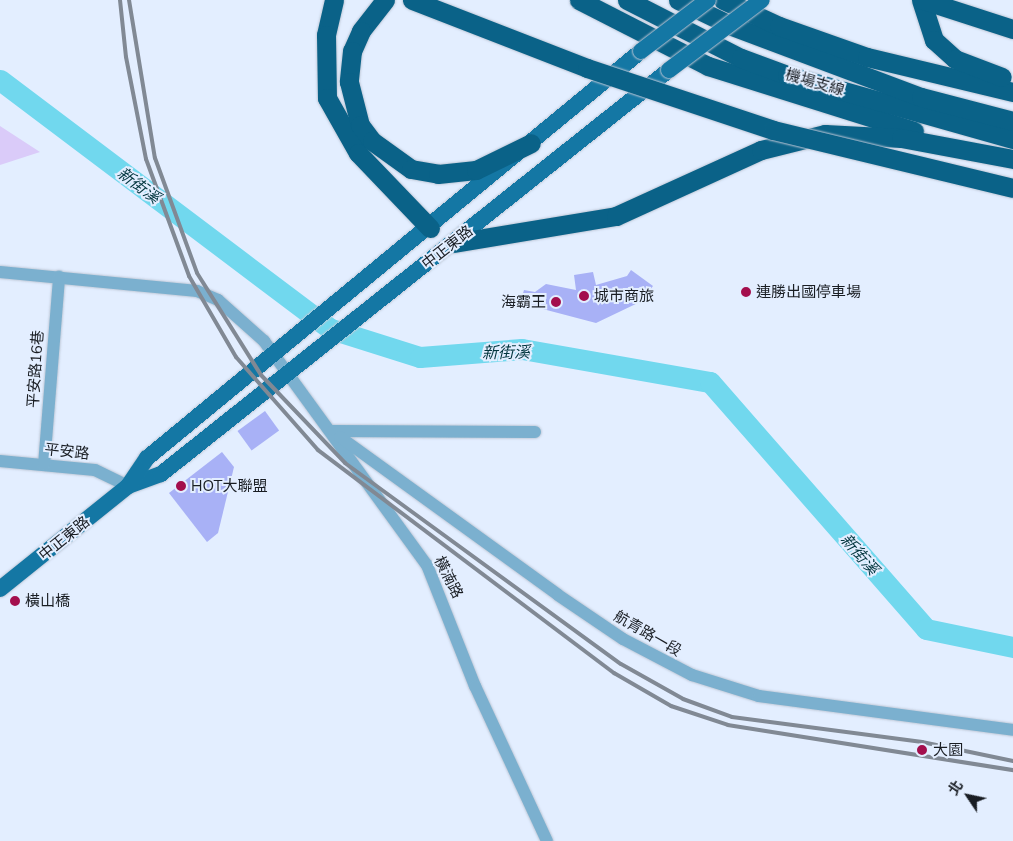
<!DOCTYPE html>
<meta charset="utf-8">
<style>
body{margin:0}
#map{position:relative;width:1013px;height:841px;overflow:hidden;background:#e3eeff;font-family:Mulish,"Noto Sans TC",sans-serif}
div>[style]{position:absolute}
.green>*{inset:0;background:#dacbf9}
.river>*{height:21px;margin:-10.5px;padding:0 10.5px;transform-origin:10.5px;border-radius:10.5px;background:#71d8ee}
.building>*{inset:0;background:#a8b1f6;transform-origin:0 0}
.roads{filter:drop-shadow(0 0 1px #bfc8d7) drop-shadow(0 0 1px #bfc8d7)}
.minor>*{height:12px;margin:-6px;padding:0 6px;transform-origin:6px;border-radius:6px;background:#7bb0cf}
.major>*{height:16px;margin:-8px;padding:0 8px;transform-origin:8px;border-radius:8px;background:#1477a4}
.highway>*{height:19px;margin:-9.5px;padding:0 9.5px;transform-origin:9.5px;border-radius:9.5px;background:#0a6288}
.rail>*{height:4px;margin:-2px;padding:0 2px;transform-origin:2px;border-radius:2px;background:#818994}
.bridges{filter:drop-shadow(0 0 1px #bfc8d7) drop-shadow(0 0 1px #bfc8d7)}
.major-bridge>*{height:16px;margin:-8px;padding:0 8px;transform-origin:8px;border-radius:8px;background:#1477a4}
.highway-bridge>*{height:19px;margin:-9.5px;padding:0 9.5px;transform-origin:9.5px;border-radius:9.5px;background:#0a6288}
.dots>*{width:14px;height:14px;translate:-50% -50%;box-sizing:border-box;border:2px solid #e3eeff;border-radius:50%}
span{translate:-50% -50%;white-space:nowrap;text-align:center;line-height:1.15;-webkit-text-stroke:4px #e3eeff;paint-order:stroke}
.street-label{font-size:15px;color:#191d23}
.poi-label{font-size:15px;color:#191d23}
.left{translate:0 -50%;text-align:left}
.right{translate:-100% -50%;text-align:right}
.water-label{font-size:16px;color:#02353e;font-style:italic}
.north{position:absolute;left:943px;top:771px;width:50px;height:50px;-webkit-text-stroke:4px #e3eeff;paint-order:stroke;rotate:304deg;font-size:14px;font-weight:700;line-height:20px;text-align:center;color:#191d23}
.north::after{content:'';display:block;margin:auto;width:18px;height:22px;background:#191d23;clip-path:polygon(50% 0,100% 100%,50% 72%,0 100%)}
</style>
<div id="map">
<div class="green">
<i style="clip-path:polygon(0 126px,40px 152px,0 165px)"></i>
</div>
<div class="river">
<i style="left:0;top:80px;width:414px;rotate:37deg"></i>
<i style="left:331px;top:329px;width:93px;rotate:17.5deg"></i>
<i style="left:420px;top:357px;width:102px;rotate:-4.5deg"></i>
<i style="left:522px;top:349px;width:191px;rotate:10deg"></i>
<i style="left:710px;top:382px;width:328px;rotate:48.8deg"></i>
<i style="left:926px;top:629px;width:89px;rotate:11.7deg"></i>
</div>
<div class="building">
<i style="clip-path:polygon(631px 270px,653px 286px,642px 301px,596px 323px,520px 303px,524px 290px,535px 292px,546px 284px,576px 290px,574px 275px,593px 272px,596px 285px,627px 276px)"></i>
<i style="left:265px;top:411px;width:24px;height:34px;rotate:54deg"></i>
<i style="clip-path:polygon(222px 452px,234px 467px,218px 533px,207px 542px,169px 493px)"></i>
</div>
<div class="roads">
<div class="minor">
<i style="left:0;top:272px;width:198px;rotate:5.5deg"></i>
<i style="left:197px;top:291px;width:23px;rotate:23deg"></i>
<i style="left:218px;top:300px;width:62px;rotate:41.7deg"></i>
<i style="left:264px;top:341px;width:277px;rotate:54deg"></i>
<i style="left:427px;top:565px;width:130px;rotate:68.4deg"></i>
<i style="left:475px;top:686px;width:171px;rotate:65.1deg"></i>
<i style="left:333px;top:431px;width:202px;rotate:0.3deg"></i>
<i style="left:340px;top:437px;width:269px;rotate:35.9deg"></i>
<i style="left:558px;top:595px;width:78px;rotate:34.1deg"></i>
<i style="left:623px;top:639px;width:78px;rotate:27.6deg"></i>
<i style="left:692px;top:675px;width:70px;rotate:17.4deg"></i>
<i style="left:759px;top:696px;width:256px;rotate:7.6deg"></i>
<i style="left:0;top:461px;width:95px;rotate:5.4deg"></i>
<i style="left:95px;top:470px;width:37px;rotate:26deg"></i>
<i style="left:44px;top:465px;width:189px;rotate:-85.4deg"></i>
</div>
<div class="major">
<i style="left:128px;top:486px;width:35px;rotate:-20deg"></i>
<i style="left:161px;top:474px;width:649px;rotate:-38.49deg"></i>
<i style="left:0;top:589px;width:164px;rotate:-38.8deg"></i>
<i style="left:128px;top:486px;width:34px;rotate:-56deg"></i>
<i style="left:147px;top:458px;width:640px;rotate:-39.48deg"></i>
</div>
<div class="highway">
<i style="left:334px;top:0;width:36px;rotate:103deg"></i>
<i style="left:326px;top:35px;width:63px;rotate:89.1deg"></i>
<i style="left:327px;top:98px;width:63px;rotate:60.6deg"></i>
<i style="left:358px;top:153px;width:104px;rotate:46.2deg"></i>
<i style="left:385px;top:0;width:39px;rotate:128deg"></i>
<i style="left:361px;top:31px;width:22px;rotate:114deg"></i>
<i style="left:352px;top:51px;width:31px;rotate:96deg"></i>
<i style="left:349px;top:82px;width:44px;rotate:75.7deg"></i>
<i style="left:360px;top:125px;width:20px;rotate:53deg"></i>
<i style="left:372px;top:141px;width:48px;rotate:35.7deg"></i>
<i style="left:411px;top:169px;width:27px;rotate:10deg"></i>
<i style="left:438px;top:174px;width:38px;rotate:-6deg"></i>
<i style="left:476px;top:170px;width:61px;rotate:-26.1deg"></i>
<i style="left:579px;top:0;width:145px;rotate:27.1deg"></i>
<i style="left:708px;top:66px;width:216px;rotate:17.5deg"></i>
<i style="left:627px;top:0;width:128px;rotate:27deg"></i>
<i style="left:741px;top:58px;width:49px;rotate:20.3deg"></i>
<i style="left:787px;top:75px;width:235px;rotate:15.8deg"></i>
<i style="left:678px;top:0;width:60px;rotate:25.7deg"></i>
<i style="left:732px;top:26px;width:202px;rotate:20.6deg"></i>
<i style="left:921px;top:97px;width:95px;rotate:14.6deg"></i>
<i style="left:723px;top:0;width:62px;rotate:24.9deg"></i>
<i style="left:779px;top:26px;width:93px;rotate:19.4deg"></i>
<i style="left:867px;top:57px;width:150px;rotate:13.5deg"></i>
<i style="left:921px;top:0;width:42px;rotate:72deg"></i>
<i style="left:934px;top:40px;width:28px;rotate:42deg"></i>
<i style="left:955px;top:59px;width:50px;rotate:21deg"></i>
<i style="left:923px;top:0;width:95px;rotate:17.9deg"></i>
<i style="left:453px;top:243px;width:165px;rotate:-9.4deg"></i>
<i style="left:616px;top:216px;width:159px;rotate:-24.5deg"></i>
<i style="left:761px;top:150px;width:66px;rotate:-14deg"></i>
<i style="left:825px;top:134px;width:76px;rotate:3deg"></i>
<i style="left:901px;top:138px;width:114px;rotate:10.6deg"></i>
</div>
</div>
<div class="rail">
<i style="left:120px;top:0;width:57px;rotate:84deg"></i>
<i style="left:126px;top:57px;width:104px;rotate:78.9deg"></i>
<i style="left:146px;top:159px;width:125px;rotate:69.8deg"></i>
<i style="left:189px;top:276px;width:94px;rotate:59.9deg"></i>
<i style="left:236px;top:357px;width:124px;rotate:48.6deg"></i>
<i style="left:318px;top:450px;width:371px;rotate:37deg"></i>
<i style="left:614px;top:673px;width:66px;rotate:30.1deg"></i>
<i style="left:671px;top:706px;width:60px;rotate:18.4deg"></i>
<i style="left:728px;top:725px;width:289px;rotate:9deg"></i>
<i style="left:129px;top:0;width:160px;rotate:80.7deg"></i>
<i style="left:155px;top:158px;width:122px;rotate:69.9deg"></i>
<i style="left:197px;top:273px;width:120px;rotate:57.9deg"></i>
<i style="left:261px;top:375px;width:122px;rotate:46.3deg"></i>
<i style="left:345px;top:463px;width:341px;rotate:36.1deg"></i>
<i style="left:621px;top:664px;width:71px;rotate:29.4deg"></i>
<i style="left:683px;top:699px;width:52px;rotate:20.2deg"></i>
<i style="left:732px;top:717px;width:192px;rotate:7.5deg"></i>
<i style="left:922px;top:742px;width:93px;rotate:11.8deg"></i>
</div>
<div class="bridges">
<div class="major-bridge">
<i style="left:641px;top:51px;width:84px;rotate:-37.3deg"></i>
<i style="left:669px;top:70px;width:116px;rotate:-37deg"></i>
</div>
<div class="highway-bridge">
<i style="left:412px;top:0;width:188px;rotate:21.2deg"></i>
<i style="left:587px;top:68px;width:196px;rotate:18.4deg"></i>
<i style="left:773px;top:130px;width:247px;rotate:13.6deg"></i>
</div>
</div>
<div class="dots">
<i style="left:746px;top:292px;background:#a30e4d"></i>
<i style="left:584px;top:296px;background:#a30e4d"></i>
<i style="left:556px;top:302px;background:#a30e4d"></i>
<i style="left:181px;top:486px;background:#a30e4d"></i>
<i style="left:15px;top:601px;background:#a30e4d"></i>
<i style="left:922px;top:750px;background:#a30e4d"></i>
</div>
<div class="street-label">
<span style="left:815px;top:82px;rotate:16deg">機場支線</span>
<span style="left:447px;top:247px;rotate:-38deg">中正東路</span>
<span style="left:35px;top:369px;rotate:-86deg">平安路16巷</span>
<span style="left:67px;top:451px;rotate:6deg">平安路</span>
<span style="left:64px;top:538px;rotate:-39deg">中正東路</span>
<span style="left:449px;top:577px;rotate:63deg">橫湳路</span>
<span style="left:648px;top:633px;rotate:30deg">航青路一段</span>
</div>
<div class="poi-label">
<span class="left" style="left:756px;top:292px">連勝出國停車場</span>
<span class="left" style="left:594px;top:296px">城市商旅</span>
<span class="right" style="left:546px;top:302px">海霸王</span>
<span class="left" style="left:191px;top:486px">HOT大聯盟</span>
<span class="left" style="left:25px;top:601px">橫山橋</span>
<span class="left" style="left:933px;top:750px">大園</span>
</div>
<div class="water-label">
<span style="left:139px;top:185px;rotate:37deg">新街溪</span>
<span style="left:506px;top:352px;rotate:-1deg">新街溪</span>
<span style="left:860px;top:554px;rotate:49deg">新街溪</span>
</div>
<div class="north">北</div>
</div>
